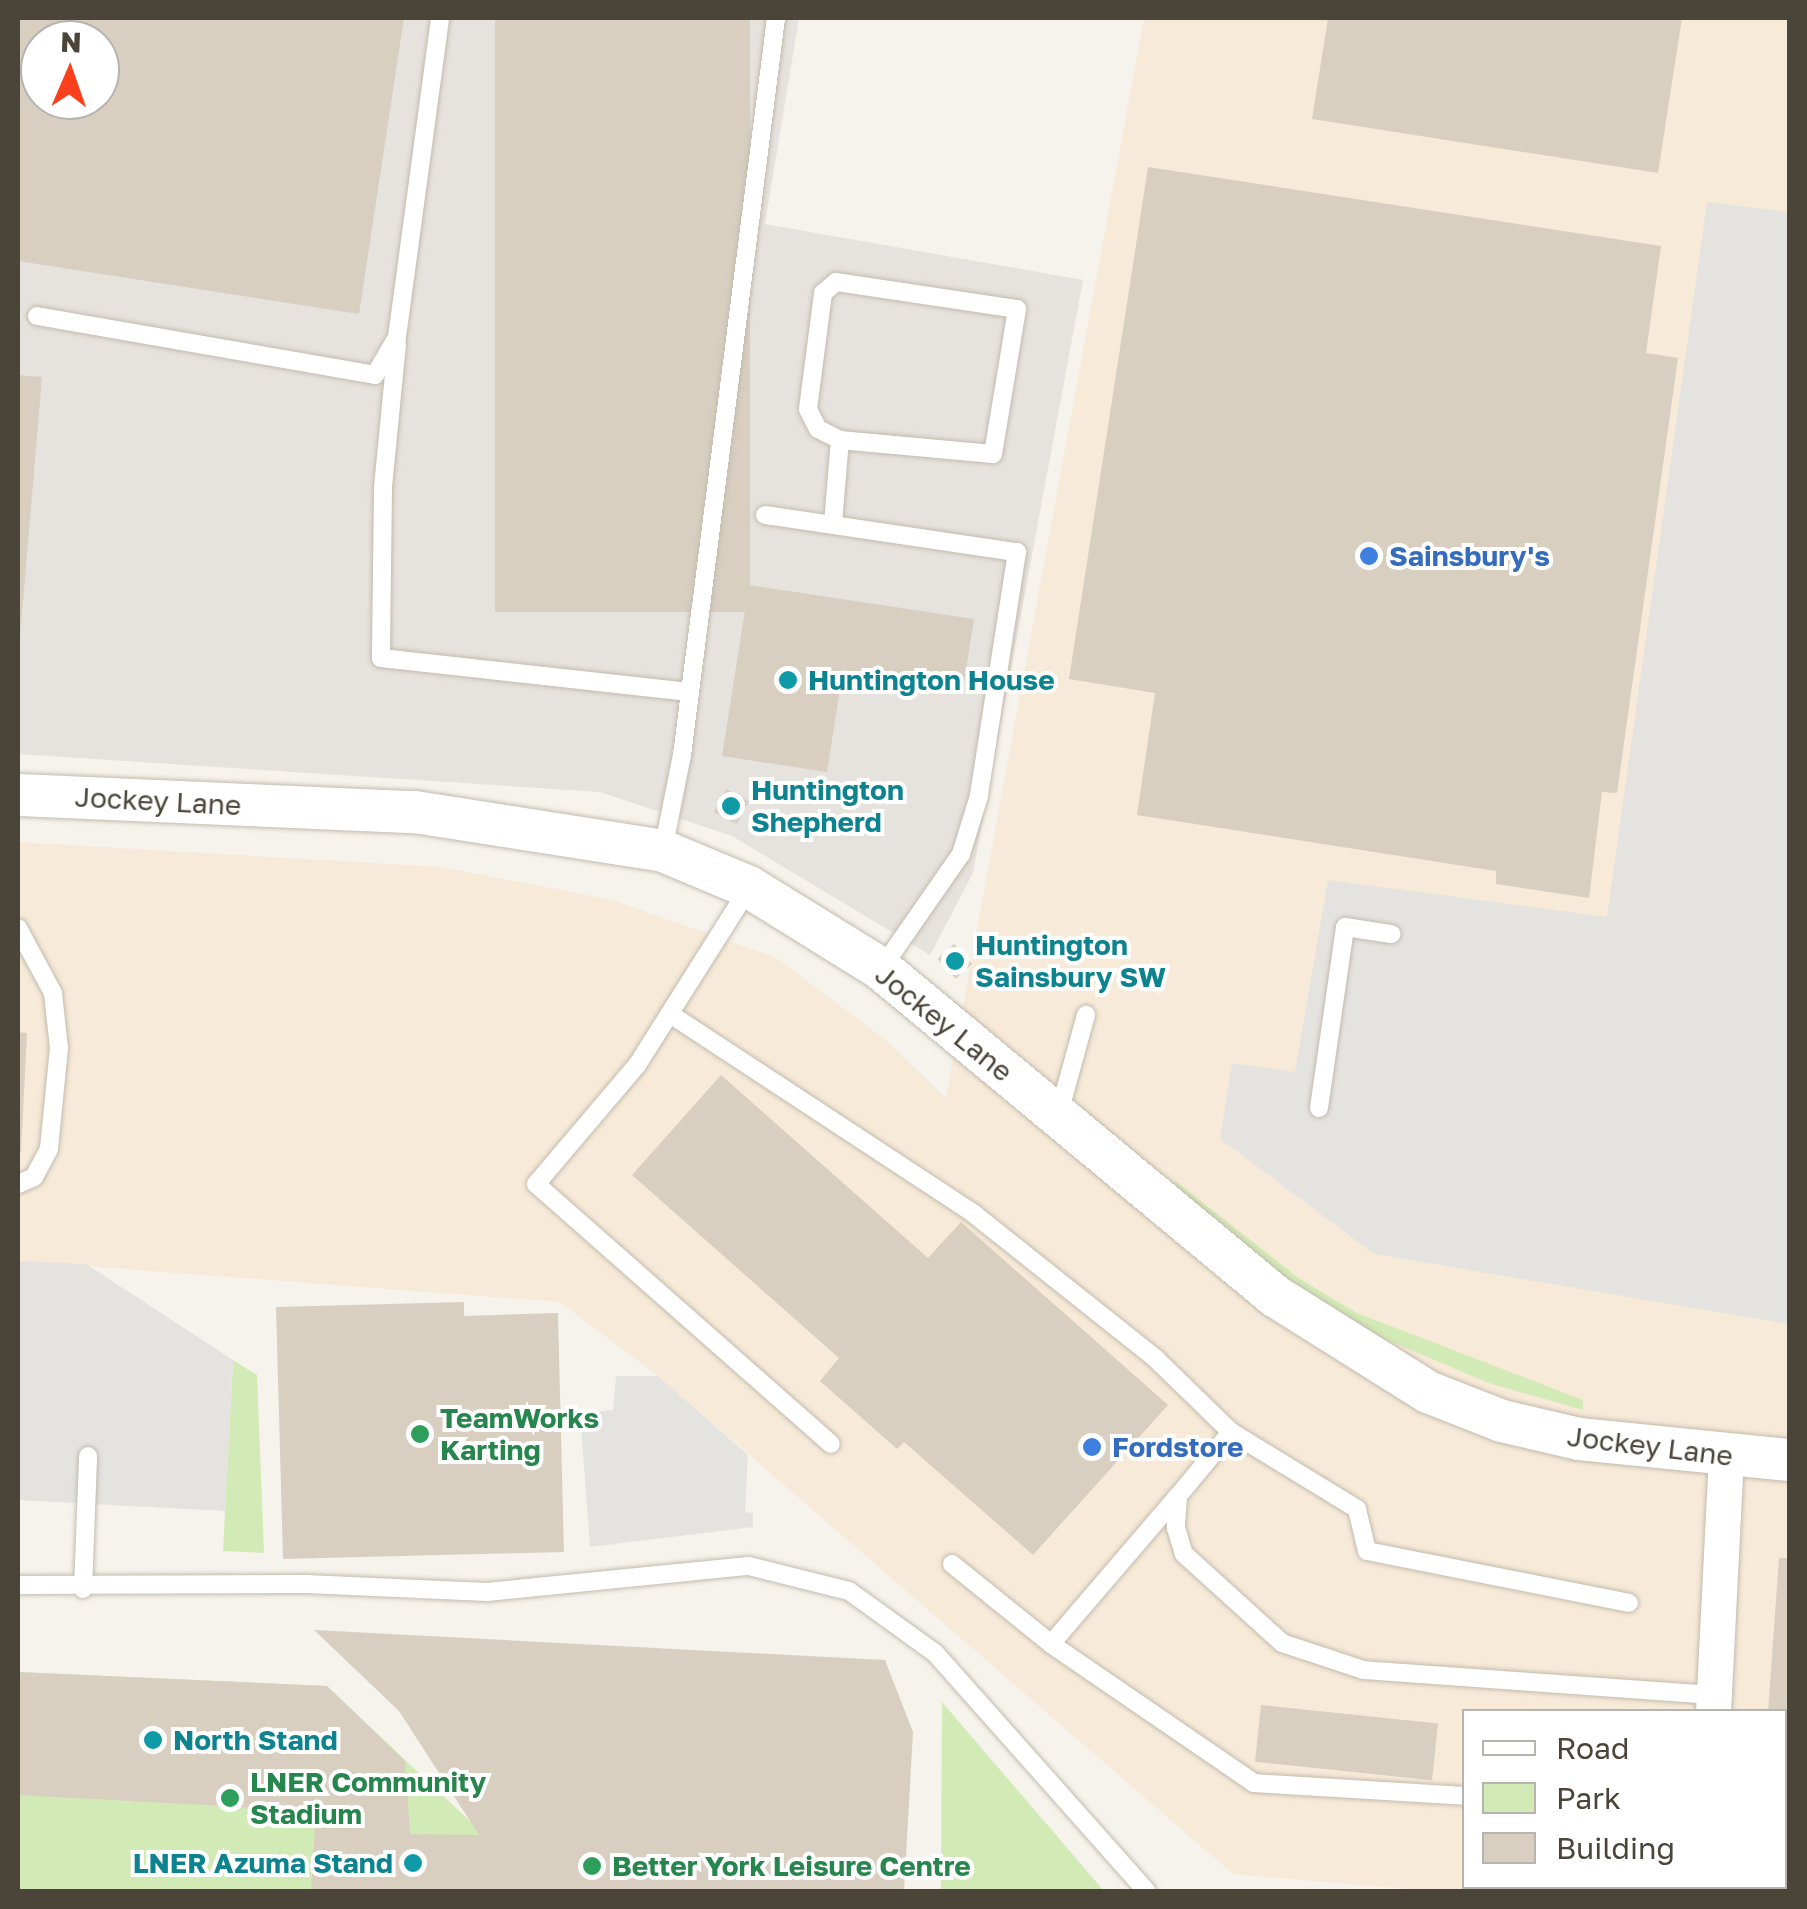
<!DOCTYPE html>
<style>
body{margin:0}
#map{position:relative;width:1807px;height:1909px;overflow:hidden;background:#f6f3ec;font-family:"Golos Text",sans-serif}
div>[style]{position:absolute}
.commercial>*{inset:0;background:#f7ead8}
.industrial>*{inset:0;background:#e6e2dd}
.green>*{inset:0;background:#d2eab5}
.parking>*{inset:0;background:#e5e3e0}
.building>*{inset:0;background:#d8cfc1;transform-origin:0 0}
.roads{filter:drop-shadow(0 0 2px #c2bbae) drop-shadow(0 0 2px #c2bbae)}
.service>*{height:18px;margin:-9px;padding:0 9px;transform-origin:9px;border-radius:9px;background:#fff}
.minor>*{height:35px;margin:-17.5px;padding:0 17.5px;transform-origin:17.5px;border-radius:17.5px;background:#fff}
.tertiary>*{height:42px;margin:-21px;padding:0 21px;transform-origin:21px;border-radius:21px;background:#fff}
.dots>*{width:28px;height:28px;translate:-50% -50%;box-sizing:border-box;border:5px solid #fff;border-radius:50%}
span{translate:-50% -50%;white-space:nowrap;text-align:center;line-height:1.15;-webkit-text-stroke:8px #fff;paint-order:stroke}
.shop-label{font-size:28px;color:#366cbe;font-weight:700}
.left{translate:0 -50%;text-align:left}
.culture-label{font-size:28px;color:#0d838f;font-weight:700}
.right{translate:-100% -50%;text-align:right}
.street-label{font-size:28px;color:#4b4439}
.leisure-label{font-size:28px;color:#27864d;font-weight:700}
.frame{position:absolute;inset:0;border:20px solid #4b4439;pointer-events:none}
.legend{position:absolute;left:1462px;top:1709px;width:325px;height:180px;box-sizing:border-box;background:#fff;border:2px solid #b7b4b0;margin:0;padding:12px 18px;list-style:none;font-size:30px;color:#4b4439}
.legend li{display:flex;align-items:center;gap:20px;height:50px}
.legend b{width:50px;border:2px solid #b7b4b0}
.north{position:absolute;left:20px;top:20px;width:100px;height:100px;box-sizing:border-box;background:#fff;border:2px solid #b7b4b0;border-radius:50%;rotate:2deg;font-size:28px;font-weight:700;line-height:40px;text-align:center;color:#4b4439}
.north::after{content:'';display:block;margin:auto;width:35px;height:45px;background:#fc3f1d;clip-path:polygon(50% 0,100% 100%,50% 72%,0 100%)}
</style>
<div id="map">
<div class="commercial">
<i style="clip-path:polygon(evenodd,1144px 18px,1789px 18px,1789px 1891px,1443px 1892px,1233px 1874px,658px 1376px,560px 1302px,18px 1261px,18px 842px,442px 867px,612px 900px,775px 957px,887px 1041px,946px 1098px,1144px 18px,1464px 1712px,1784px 1712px,1784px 1886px,1464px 1886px,1464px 1712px)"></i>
</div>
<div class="industrial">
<i style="clip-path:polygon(evenodd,18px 18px,799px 18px,765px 224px,1083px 280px,973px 873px,930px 955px,732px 836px,600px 792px,18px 754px,18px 18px,40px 40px,100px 40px,100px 100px,40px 100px,40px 40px)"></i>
</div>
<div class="green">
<i style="clip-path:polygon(1175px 1181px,1300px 1279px,1357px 1313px,1583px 1400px,1583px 1410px,1489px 1383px,1368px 1332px,1291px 1286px,1168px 1187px)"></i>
<i style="clip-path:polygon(233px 1360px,257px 1375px,264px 1553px,223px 1551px)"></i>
<i style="clip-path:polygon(18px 1672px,327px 1686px,545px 1892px,18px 1892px)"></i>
<i style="clip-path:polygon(942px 1702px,1104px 1891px,941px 1891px)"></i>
</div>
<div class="parking">
<i style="clip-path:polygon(1707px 202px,1789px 212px,1789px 1324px,1374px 1254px,1220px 1139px,1232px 1063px,1295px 1072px,1328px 880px,1607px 917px)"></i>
<i style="clip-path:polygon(18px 1261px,86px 1264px,233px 1360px,225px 1511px,18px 1500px)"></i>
<i style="clip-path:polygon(616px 1376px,658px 1376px,748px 1455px,745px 1512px,753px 1513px,753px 1527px,590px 1547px,580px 1413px,613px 1410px)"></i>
</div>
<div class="building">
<i style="clip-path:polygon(evenodd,18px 18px,404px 18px,359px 314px,18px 261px,18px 18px,40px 40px,100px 40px,100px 100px,40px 100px,40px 40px)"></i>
<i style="left:495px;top:18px;width:255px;height:594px"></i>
<i style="clip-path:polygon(1328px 18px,1682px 18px,1658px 173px,1312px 119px)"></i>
<i style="clip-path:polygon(1148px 167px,1661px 246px,1646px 353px,1678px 358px,1617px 793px,1602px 792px,1589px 898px,1496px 884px,1496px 871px,1137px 815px,1155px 693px,1069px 679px)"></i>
<i style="clip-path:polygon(18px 375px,42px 377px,20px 638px,18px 638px)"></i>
<i style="clip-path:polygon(749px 585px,974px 619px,963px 689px,843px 670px,827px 772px,722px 756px)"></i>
<i style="left:726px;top:789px;width:26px;height:26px;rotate:28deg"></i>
<i style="left:954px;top:944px;width:27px;height:22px;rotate:48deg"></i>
<i style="clip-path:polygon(18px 1032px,27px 1033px,21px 1152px,18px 1152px)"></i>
<i style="clip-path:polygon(721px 1075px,928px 1258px,961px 1222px,1168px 1405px,1033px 1555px,904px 1442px,897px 1449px,820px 1381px,839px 1358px,632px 1175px)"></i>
<i style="clip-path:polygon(464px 1302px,464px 1316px,558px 1313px,564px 1552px,283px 1559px,276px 1307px)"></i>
<i style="clip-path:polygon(1779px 1558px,1790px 1558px,1790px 1860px,1784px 1712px,1768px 1712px)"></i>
<i style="clip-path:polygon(314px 1630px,885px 1660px,913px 1732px,904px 1892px,311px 1892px,316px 1811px,18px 1795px,18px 1672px,327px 1686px,405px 1761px,410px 1834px,479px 1835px,399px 1711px)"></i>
<i style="left:1261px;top:1705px;width:178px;height:57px;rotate:6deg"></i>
</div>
<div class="roads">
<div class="service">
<i style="left:836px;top:282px;width:183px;rotate:8.5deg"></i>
<i style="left:1017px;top:309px;width:147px;rotate:99.4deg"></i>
<i style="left:993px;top:454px;width:154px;rotate:-174.8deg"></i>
<i style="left:840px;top:440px;width:25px;rotate:-153deg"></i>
<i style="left:818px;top:429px;width:22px;rotate:-117deg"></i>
<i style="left:808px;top:409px;width:117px;rotate:-82.6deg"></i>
<i style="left:823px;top:293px;width:17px;rotate:-40deg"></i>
<i style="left:37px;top:316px;width:343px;rotate:9.9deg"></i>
<i style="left:375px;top:375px;width:44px;rotate:-59.9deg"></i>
<i style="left:397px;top:337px;width:322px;rotate:-82.3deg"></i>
<i style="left:397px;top:344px;width:145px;rotate:95.6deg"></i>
<i style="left:383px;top:488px;width:170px;rotate:90.7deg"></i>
<i style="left:381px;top:658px;width:310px;rotate:6.3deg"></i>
<i style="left:765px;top:515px;width:255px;rotate:8.4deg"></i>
<i style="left:1017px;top:552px;width:247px;rotate:98.9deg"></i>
<i style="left:979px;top:796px;width:61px;rotate:107.2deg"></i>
<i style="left:961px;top:854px;width:140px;rotate:124.8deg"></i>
<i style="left:833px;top:523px;width:83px;rotate:-85.2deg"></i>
<i style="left:663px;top:850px;width:97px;rotate:-78.7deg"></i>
<i style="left:682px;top:755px;width:743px;rotate:-82.73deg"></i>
<i style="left:749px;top:888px;width:209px;rotate:122.3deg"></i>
<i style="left:637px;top:1065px;width:156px;rotate:130.3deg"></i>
<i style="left:536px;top:1184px;width:393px;rotate:41.4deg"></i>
<i style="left:18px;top:928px;width:74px;rotate:61.7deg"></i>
<i style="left:53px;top:993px;width:55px;rotate:83.8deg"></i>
<i style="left:59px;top:1048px;width:101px;rotate:95.7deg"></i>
<i style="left:49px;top:1149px;width:32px;rotate:118deg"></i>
<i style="left:34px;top:1177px;width:17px;rotate:156deg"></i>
<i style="left:670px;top:1014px;width:364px;rotate:33.3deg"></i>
<i style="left:974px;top:1214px;width:233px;rotate:38.5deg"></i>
<i style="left:1156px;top:1359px;width:105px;rotate:44.2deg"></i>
<i style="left:1231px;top:1432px;width:83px;rotate:129.6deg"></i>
<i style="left:1178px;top:1496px;width:32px;rotate:94deg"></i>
<i style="left:1176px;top:1528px;width:27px;rotate:73deg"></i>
<i style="left:1184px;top:1554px;width:132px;rotate:42.2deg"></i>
<i style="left:1282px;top:1643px;width:85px;rotate:18.4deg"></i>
<i style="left:1363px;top:1670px;width:352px;rotate:4.1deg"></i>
<i style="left:1319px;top:1108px;width:183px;rotate:-81.8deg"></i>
<i style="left:1345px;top:927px;width:47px;rotate:8.7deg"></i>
<i style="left:1059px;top:1113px;width:102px;rotate:-74.6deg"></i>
<i style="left:1231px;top:1432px;width:148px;rotate:31.4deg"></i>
<i style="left:1357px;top:1509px;width:43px;rotate:76.6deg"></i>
<i style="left:1367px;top:1551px;width:267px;rotate:11.2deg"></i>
<i style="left:952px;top:1564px;width:127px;rotate:38.9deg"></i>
<i style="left:1051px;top:1644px;width:195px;rotate:-49.4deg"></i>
<i style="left:18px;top:1585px;width:288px;rotate:-0.2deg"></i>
<i style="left:306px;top:1584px;width:181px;rotate:2.5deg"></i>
<i style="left:487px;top:1592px;width:263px;rotate:-5.7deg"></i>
<i style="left:749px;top:1566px;width:103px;rotate:14deg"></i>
<i style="left:849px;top:1591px;width:106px;rotate:35.8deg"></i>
<i style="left:935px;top:1653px;width:319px;rotate:48.4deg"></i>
<i style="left:83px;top:1589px;width:133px;rotate:-87.8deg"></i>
<i style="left:1051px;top:1644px;width:246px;rotate:34.4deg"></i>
<i style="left:1254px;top:1783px;width:210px;rotate:3.5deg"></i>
<i style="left:1681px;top:1886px;width:7px;rotate:63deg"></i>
</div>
<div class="minor">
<i style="left:1713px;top:1712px;width:255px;rotate:-87.1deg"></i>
<i style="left:1632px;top:1892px;width:9px;rotate:-41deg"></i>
</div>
<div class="tertiary">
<i style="left:18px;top:795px;width:397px;rotate:2.5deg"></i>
<i style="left:415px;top:812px;width:251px;rotate:8.9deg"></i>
<i style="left:663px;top:851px;width:93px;rotate:22.7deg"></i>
<i style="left:749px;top:887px;width:155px;rotate:31.8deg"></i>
<i style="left:881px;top:969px;width:512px;rotate:39.69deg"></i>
<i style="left:1275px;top:1296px;width:181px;rotate:32.1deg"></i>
<i style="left:1428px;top:1392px;width:79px;rotate:21.4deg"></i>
<i style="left:1502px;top:1421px;width:79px;rotate:13.2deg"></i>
<i style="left:1579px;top:1439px;width:212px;rotate:5.7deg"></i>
</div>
</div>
<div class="dots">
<i style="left:1369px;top:556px;background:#3f7fe0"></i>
<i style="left:788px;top:680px;background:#0f9aa8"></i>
<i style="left:731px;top:806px;background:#0f9aa8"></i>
<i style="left:955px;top:961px;background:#0f9aa8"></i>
<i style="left:420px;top:1434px;background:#2e9e5b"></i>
<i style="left:1092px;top:1447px;background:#3f7fe0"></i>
<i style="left:153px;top:1740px;background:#0f9aa8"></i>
<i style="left:230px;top:1798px;background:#2e9e5b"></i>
<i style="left:413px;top:1863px;background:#0f9aa8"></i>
<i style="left:592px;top:1866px;background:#2e9e5b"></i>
</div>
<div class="shop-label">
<span class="left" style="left:1389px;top:556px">Sainsbury's</span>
<span class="left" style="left:1112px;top:1447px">Fordstore</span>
</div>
<div class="culture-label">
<span class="left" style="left:808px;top:680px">Huntington House</span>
<span class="left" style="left:751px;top:806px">Huntington<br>Shepherd</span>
<span class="left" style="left:975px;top:961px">Huntington<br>Sainsbury SW</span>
<span class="left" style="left:173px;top:1740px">North Stand</span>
<span class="right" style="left:393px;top:1863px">LNER Azuma Stand</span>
</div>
<div class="street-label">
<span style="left:158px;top:801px;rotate:3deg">Jockey Lane</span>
<span style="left:944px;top:1023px;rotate:39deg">Jockey Lane</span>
<span style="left:1650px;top:1446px;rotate:7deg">Jockey Lane</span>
</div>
<div class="leisure-label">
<span class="left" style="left:440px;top:1434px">TeamWorks<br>Karting</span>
<span class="left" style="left:250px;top:1798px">LNER Community<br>Stadium</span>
<span class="left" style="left:612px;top:1866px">Better York Leisure Centre</span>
</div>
<div class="frame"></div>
<ul class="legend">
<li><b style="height:12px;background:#fff"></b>Road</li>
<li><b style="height:28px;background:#d2eab5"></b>Park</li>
<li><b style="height:28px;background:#d8cfc1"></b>Building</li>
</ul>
<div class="north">N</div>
</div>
